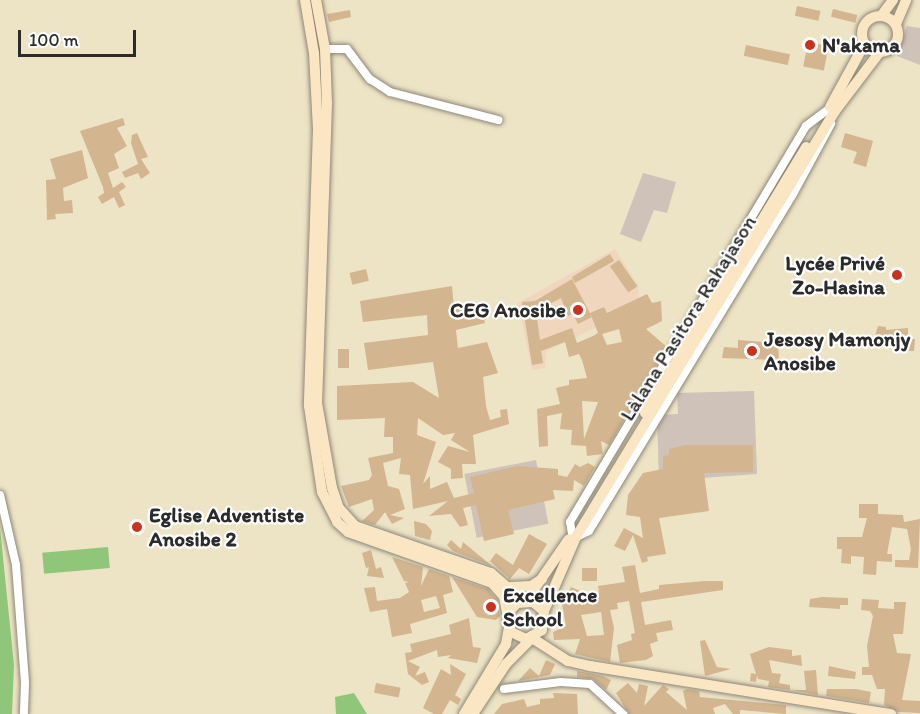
<!DOCTYPE html>
<meta charset="utf-8">
<style>
body{margin:0}
#map{position:relative;width:920px;height:714px;overflow:hidden;background:#ede3c5;font-family:Itim,sans-serif}
div>[style]{position:absolute}
.built>*{inset:0;background:#f0d6bc}
.industrial>*{inset:0;background:#cec2b9;transform-origin:0 0}
.green>*{inset:0;background:#90c679;transform-origin:0 0}
.building>*{inset:0;background:#d3b58f;transform-origin:0 0}
.roads{filter:drop-shadow(0 0 2px #8c8778) drop-shadow(0 0 2px #8c8778)}
.street>*{height:8px;margin:-4px;padding:0 4px;transform-origin:4px;border-radius:4px;background:#fff}
.secondary>*{height:10px;margin:-5px;padding:0 5px;transform-origin:5px;border-radius:5px;background:#fbe6c4}
.secondary>.ring{margin:-5px;padding:0;box-sizing:content-box;background:none;border:10px solid #fbe6c4;border-radius:50%}
.dots>*{width:16px;height:16px;translate:-50% -50%;box-sizing:border-box;border:3px solid #fff;border-radius:50%}
span{translate:-50% -50%;white-space:nowrap;text-align:center;line-height:1.15;-webkit-text-stroke:4.5px #fff;paint-order:stroke}
.poi-label{font-size:21px;color:#2b2b2b;font-weight:700}
.left{translate:0 -50%;text-align:left}
.right{translate:-100% -50%;text-align:right}
.street-label{font-size:21px;color:#2b2b2b}
.scale{position:absolute;left:18px;top:30px;width:118px;height:27px;box-sizing:border-box;border:3px solid #2b2b2b;border-top:0;padding-left:8px;font-size:18px;line-height:21px;white-space:nowrap;color:#2b2b2b;-webkit-text-stroke:4px #fff;paint-order:stroke}
</style>
<div id="map">
<div class="built">
<i style="clip-path:polygon(615px 249px,638px 285px,640px 307px,546px 351px,545px 368px,532px 370px,518px 303px)"></i>
</div>
<div class="industrial">
<i style="clip-path:polygon(907px 26px,920px 28px,920px 65px,897px 56px)"></i>
<i style="clip-path:polygon(643px 173px,676px 182px,667px 213px,654px 210px,641px 242px,620px 234px)"></i>
<i style="clip-path:polygon(754px 391px,757px 474px,659px 481px,657px 415px,678px 414px,677px 393px)"></i>
<i style="left:536px;top:460px;width:65px;height:73px;rotate:79deg"></i>
</div>
<div class="green">
<i style="clip-path:polygon(0 528px,14px 665px,12px 714px,0 714px)"></i>
<i style="left:108px;top:547px;width:21px;height:66px;rotate:85deg"></i>
<i style="clip-path:polygon(354px 693px,367px 714px,336px 714px,335px 697px)"></i>
</div>
<div class="building">
<i style="left:797px;top:6px;width:24px;height:10px;rotate:12deg"></i>
<i style="left:833px;top:9px;width:25px;height:8px;rotate:14deg"></i>
<i style="clip-path:polygon(350px 10px,351px 17px,329px 22px,327px 14px)"></i>
<i style="left:808px;top:42px;width:21px;height:25px;rotate:11deg"></i>
<i style="left:746px;top:45px;width:45px;height:11px;rotate:12deg"></i>
<i style="clip-path:polygon(123px 118px,125px 125px,117px 128px,127px 146px,114px 154px,119px 168px,108px 173px,113px 188px,122px 182px,126px 187px,119px 192px,125px 205px,119px 208px,114px 197px,102px 204px,98px 197px,104px 193px,103px 187px,80px 131px)"></i>
<i style="clip-path:polygon(137px 133px,148px 157px,141px 159px,150px 173px,141px 179px,138px 173px,125px 178px,122px 172px,138px 164px,131px 143px,132px 135px)"></i>
<i style="clip-path:polygon(845px 133px,873px 141px,866px 167px,853px 163px,857px 152px,841px 147px)"></i>
<i style="clip-path:polygon(82px 150px,88px 178px,63px 188px,64px 201px,72px 200px,73px 213px,55px 214px,56px 219px,47px 220px,46px 180px,56px 179px,50px 159px)"></i>
<i style="clip-path:polygon(610px 254px,614px 261px,575px 283px,572px 277px)"></i>
<i style="left:619px;top:260px;width:32px;height:11px;rotate:55deg"></i>
<i style="left:366px;top:269px;width:12px;height:17px;rotate:76deg"></i>
<i style="clip-path:polygon(evenodd,572px 279px,592px 317px,578px 324px,573px 314px,568px 316px,561px 298px,536px 311px,540px 340px,572px 328px,577px 343px,593px 336px,598px 333px,590px 313px,604px 307px,607px 313px,647px 294px,652px 303px,661px 301px,662px 321px,646px 329px,667px 347px,609px 445px,601px 441px,603px 454px,587px 456px,586px 446px,571px 445px,572px 430px,560px 429px,562px 413px,547px 416px,548px 446px,539px 447px,537px 409px,560px 404px,556px 388px,569px 385px,569px 380px,587px 378px,582px 360px,579px 354px,569px 357px,565px 342px,541px 351px,543px 363px,532px 365px,522px 302px,535px 301px,572px 279px,619px 329px,622px 342px,607px 345px,602px 334px,619px 329px,572px 279px,582px 401px,598px 402px,584px 439px,582px 401px)"></i>
<i style="clip-path:polygon(452px 286px,454px 308px,473px 304px,475px 315px,483px 313px,485px 323px,456px 330px,458px 348px,487px 342px,498px 373px,483px 377px,486px 406px,490px 420px,501px 417px,500px 410px,507px 409px,509px 424px,473px 435px,476px 464px,462px 464px,463px 478px,451px 479px,451px 469px,438px 462px,448px 446px,470px 452px,451px 440px,455px 433px,443px 435px,418px 418px,417px 435px,436px 442px,423px 484px,430px 476px,430px 489px,447px 482px,454px 498px,474px 493px,470px 477px,518px 466px,558px 469px,558px 475px,567px 477px,575px 464px,580px 467px,588px 463px,595px 467px,584px 486px,574px 480px,573px 491px,553px 490px,555px 499px,508px 510px,514px 534px,484px 541px,476px 505px,463px 508px,468px 525px,460px 527px,451px 514px,429px 516px,448px 501px,413px 509px,410px 475px,399px 474px,401px 458px,383px 463px,388px 486px,399px 489px,405px 509px,390px 515px,404px 518px,392px 524px,385px 512px,375px 525px,362px 521px,374px 510px,372px 499px,349px 507px,341px 486px,369px 480px,372px 475px,368px 458px,393px 453px,393px 437px,384px 437px,385px 418px,337px 420px,337px 386px,413px 382px,439px 398px,433px 362px,368px 370px,364px 343px,428px 335px,427px 315px,363px 322px,360px 301px)"></i>
<i style="clip-path:polygon(878px 326px,886px 327px,886px 330px,908px 328px,908px 339px,915px 339px,914px 351px,900px 351px,903px 338px,875px 336px)"></i>
<i style="clip-path:polygon(738px 340px,778px 343px,779px 360px,722px 358px,724px 347px,738px 348px)"></i>
<i style="left:338px;top:349px;width:11px;height:19px"></i>
<i style="clip-path:polygon(686px 445px,753px 445px,753px 472px,704px 473px,709px 511px,659px 518px,666px 554px,647px 557px,648px 561px,642px 563px,633px 535px,625px 551px,614px 546px,624px 528px,643px 538px,640px 517px,626px 515px,628px 495px,643px 473px,663px 469px,663px 456px,669px 455px,669px 449px)"></i>
<i style="clip-path:polygon(859px 504px,878px 504px,878px 514px,903px 515px,904px 522px,920px 519px,918px 568px,895px 567px,895px 560px,909px 560px,911px 549px,907px 529px,892px 527px,887px 554px,892px 554px,892px 562px,877px 561px,876px 575px,863px 574px,864px 557px,851px 556px,851px 564px,841px 563px,842px 549px,837px 549px,837px 537px,862px 537px,867px 518px,859px 518px)"></i>
<i style="clip-path:polygon(414px 521px,426px 524px,432px 531px,430px 540px,415px 536px)"></i>
<i style="clip-path:polygon(529px 534px,547px 544px,529px 574px,519px 568px,510px 579px,490px 561px,496px 553px,513px 565px)"></i>
<i style="clip-path:polygon(451px 540px,461px 549px,463px 542px,492px 566px,453px 551px,447px 545px)"></i>
<i style="clip-path:polygon(371px 550px,376px 569px,381px 567px,384px 578px,367px 576px,369px 567px,366px 568px,362px 553px)"></i>
<i style="clip-path:polygon(evenodd,392px 557px,423px 567px,421px 586px,429px 569px,449px 576px,453px 592px,443px 595px,447px 613px,410px 624px,412px 633px,392px 637px,387px 609px,370px 612px,364px 588px,375px 587px,377px 601px,400px 598px,409px 592px,405px 583px,409px 582px,404px 581px,392px 557px,436px 596px,440px 608px,424px 612px,421px 600px,436px 596px)"></i>
<i style="clip-path:polygon(evenodd,635px 565px,640px 593px,659px 589px,659px 585px,705px 581px,723px 581px,723px 590px,641px 602px,645px 625px,671px 620px,673px 630px,656px 633px,658px 641px,650px 644px,653px 656px,646px 660px,620px 663px,617px 645px,632px 640px,631px 634px,635px 633px,629px 601px,617px 603px,618px 609px,610px 610px,614px 628px,610px 662px,575px 654px,580px 639px,554px 640px,553px 632px,566px 626px,562px 604px,579px 600px,567px 595px,571px 587px,580px 591px,577px 597px,599px 593px,598px 586px,625px 582px,622px 567px,635px 565px,601px 612px,604px 635px,587px 636px,581px 615px,601px 612px)"></i>
<i style="left:582px;top:568px;width:15px;height:13px"></i>
<i style="clip-path:polygon(452px 577px,488px 589px,497px 600px,500px 616px,496px 620px,477px 617px)"></i>
<i style="clip-path:polygon(822px 597px,848px 598px,848px 605px,840px 605px,840px 609px,809px 607px,810px 599px)"></i>
<i style="clip-path:polygon(862px 599px,879px 600px,878px 608px,894px 609px,894px 602px,906px 602px,903px 634px,893px 634px,897px 653px,911px 654px,902px 700px,920px 701px,920px 713px,898px 712px,884px 705px,885px 689px,877px 689px,872px 675px,862px 675px,862px 667px,869px 667px,867px 646px,873px 616px,870px 611px,861px 610px)"></i>
<i style="clip-path:polygon(469px 618px,473px 647px,481px 648px,477px 663px,448px 658px,451px 655px,438px 657px,437px 650px,408px 661px,420px 667px,415px 676px,425px 672px,429px 682px,422px 685px,408px 674px,405px 653px,412px 652px,410px 644px,451px 634px,449px 625px)"></i>
<i style="clip-path:polygon(705px 640px,717px 667px,731px 669px,705px 676px,700px 641px)"></i>
<i style="clip-path:polygon(769px 647px,792px 650px,792px 656px,801px 655px,802px 666px,769px 660px,772px 673px,781px 674px,779px 683px,790px 685px,790px 690px,768px 687px,769px 681px,758px 679px,757px 675px,756px 682px,750px 681px,751px 673px,756px 674px,750px 654px)"></i>
<i style="clip-path:polygon(546px 660px,555px 664px,550px 675px,518px 681px,530px 668px,539px 676px)"></i>
<i style="clip-path:polygon(450px 664px,466px 674px,455px 695px,461px 699px,458px 705px,450px 700px,442px 714px,434px 714px,423px 708px,441px 669px,451px 675px)"></i>
<i style="clip-path:polygon(829px 666px,856px 672px,855px 679px,828px 676px)"></i>
<i style="clip-path:polygon(816px 670px,818px 695px,791px 690px,806px 690px,804px 671px)"></i>
<i style="clip-path:polygon(577px 671px,603px 676px,611px 680px,606px 690px,593px 679px,577px 677px)"></i>
<i style="left:376px;top:683px;width:25px;height:10px;rotate:11deg"></i>
<i style="clip-path:polygon(628px 683px,637px 693px,639px 684px,648px 686px,644px 706px,663px 685px,669px 689px,666px 692px,687px 710px,683px 691px,687px 689px,699px 691px,700px 697px,786px 705px,786px 714px,740px 710px,740px 714px,733px 714px,725px 704px,713px 708px,715px 714px,629px 714px,616px 693px)"></i>
<i style="clip-path:polygon(827px 689px,856px 689px,871px 692px,869px 703px,826px 696px)"></i>
<i style="clip-path:polygon(553px 693px,577px 694px,578px 714px,494px 714px,502px 704px,524px 699px,527px 707px,540px 704px,540px 699px,554px 698px)"></i>
</div>
<div class="roads">
<div class="street">
<i style="left:325px;top:49px;width:22px"></i>
<i style="left:347px;top:49px;width:38px;rotate:53deg"></i>
<i style="left:370px;top:79px;width:24px;rotate:33deg"></i>
<i style="left:390px;top:92px;width:112px;rotate:14.5deg"></i>
<i style="left:0;top:495px;width:72px;rotate:77.1deg"></i>
<i style="left:16px;top:565px;width:118px;rotate:85.6deg"></i>
<i style="left:25px;top:683px;width:31px;rotate:92deg"></i>
<i style="left:572px;top:534px;width:12px;rotate:-99deg"></i>
<i style="left:570px;top:522px;width:461px;rotate:-59.2deg"></i>
<i style="left:806px;top:126px;width:30px;rotate:-37deg"></i>
<i style="left:576px;top:537px;width:14px;rotate:-25deg"></i>
<i style="left:589px;top:531px;width:394px;rotate:-58.8deg"></i>
<i style="left:793px;top:194px;width:80px;rotate:-61.5deg"></i>
<i style="left:504px;top:689px;width:57px;rotate:-7deg"></i>
<i style="left:561px;top:682px;width:29px;rotate:4deg"></i>
<i style="left:590px;top:684px;width:45px;rotate:42.3deg"></i>
</div>
<div class="secondary">
<i style="left:305px;top:0;width:54px;rotate:80.4deg"></i>
<i style="left:314px;top:53px;width:76px;rotate:87deg"></i>
<i style="left:318px;top:129px;width:277px;rotate:91.9deg"></i>
<i style="left:309px;top:406px;width:87px;rotate:81.4deg"></i>
<i style="left:322px;top:492px;width:34px;rotate:63deg"></i>
<i style="left:337px;top:522px;width:15px;rotate:42deg"></i>
<i style="left:348px;top:532px;width:153px;rotate:19.5deg"></i>
<i style="left:492px;top:583px;width:18px;rotate:49deg"></i>
<i style="left:504px;top:597px;width:36px;rotate:79deg"></i>
<i style="left:511px;top:632px;width:17px;rotate:25deg"></i>
<i style="left:526px;top:639px;width:18px;rotate:-29deg"></i>
<i style="left:542px;top:630px;width:19px;rotate:-84deg"></i>
<i style="left:544px;top:611px;width:14px;rotate:-141deg"></i>
<i style="left:533px;top:602px;width:16px;rotate:176deg"></i>
<i style="left:517px;top:603px;width:12px;rotate:132deg"></i>
<i style="left:316px;top:0;width:50px;rotate:79.6deg"></i>
<i style="left:325px;top:49px;width:54px;rotate:87.9deg"></i>
<i style="left:327px;top:103px;width:300px;rotate:91.9deg"></i>
<i style="left:317px;top:403px;width:86px;rotate:80deg"></i>
<i style="left:332px;top:488px;width:21px;rotate:71deg"></i>
<i style="left:339px;top:508px;width:24px;rotate:48deg"></i>
<i style="left:355px;top:526px;width:144px;rotate:19.1deg"></i>
<i style="left:491px;top:573px;width:43px;rotate:41.2deg"></i>
<i class="ring" style="left:862px;top:16px;width:26px;height:26px"></i>
<i style="left:881px;top:16px;width:20px;rotate:-53deg"></i>
<i style="left:896px;top:24px;width:26px;rotate:-67deg"></i>
<i style="left:830px;top:107px;width:71px;rotate:-61.3deg"></i>
<i style="left:645px;top:413px;width:311px;rotate:-58.8deg"></i>
<i style="left:510px;top:587px;width:21px;rotate:-3deg"></i>
<i style="left:531px;top:586px;width:13px;rotate:-32deg"></i>
<i style="left:526px;top:601px;width:75px;rotate:-55.3deg"></i>
<i style="left:544px;top:611px;width:81px;rotate:-66.6deg"></i>
<i style="left:576px;top:537px;width:499px;rotate:-58.7deg"></i>
<i style="left:835px;top:111px;width:73px;rotate:-52.8deg"></i>
<i style="left:532px;top:638px;width:43px;rotate:32.6deg"></i>
<i style="left:568px;top:661px;width:23px;rotate:13deg"></i>
<i style="left:590px;top:666px;width:305px;rotate:9.1deg"></i>
<i style="left:464px;top:714px;width:82px;rotate:-59deg"></i>
<i style="left:506px;top:644px;width:17px;rotate:-80deg"></i>
<i style="left:473px;top:714px;width:60px;rotate:-56.6deg"></i>
<i style="left:506px;top:664px;width:37px;rotate:-45deg"></i>
</div>
</div>
<div class="dots">
<i style="left:810px;top:45px;background:#c8321e"></i>
<i style="left:897px;top:275px;background:#c8321e"></i>
<i style="left:578px;top:310px;background:#c8321e"></i>
<i style="left:752px;top:351px;background:#c8321e"></i>
<i style="left:137px;top:527px;background:#c8321e"></i>
<i style="left:491px;top:607px;background:#c8321e"></i>
</div>
<div class="poi-label">
<span class="left" style="left:822px;top:45px">N'akama</span>
<span class="right" style="left:885px;top:275px">Lycée Privé<br>Zo-Hasina</span>
<span class="right" style="left:566px;top:310px">CEG Anosibe</span>
<span class="left" style="left:764px;top:351px">Jesosy Mamonjy<br>Anosibe</span>
<span class="left" style="left:149px;top:527px">Eglise Adventiste<br>Anosibe 2</span>
<span class="left" style="left:503px;top:607px">Excellence<br>School</span>
</div>
<div class="street-label">
<span style="left:688px;top:318px;rotate:-58deg">Làlana Pasitora Rahajason</span>
</div>
<div class="scale">100 m</div>
</div>
